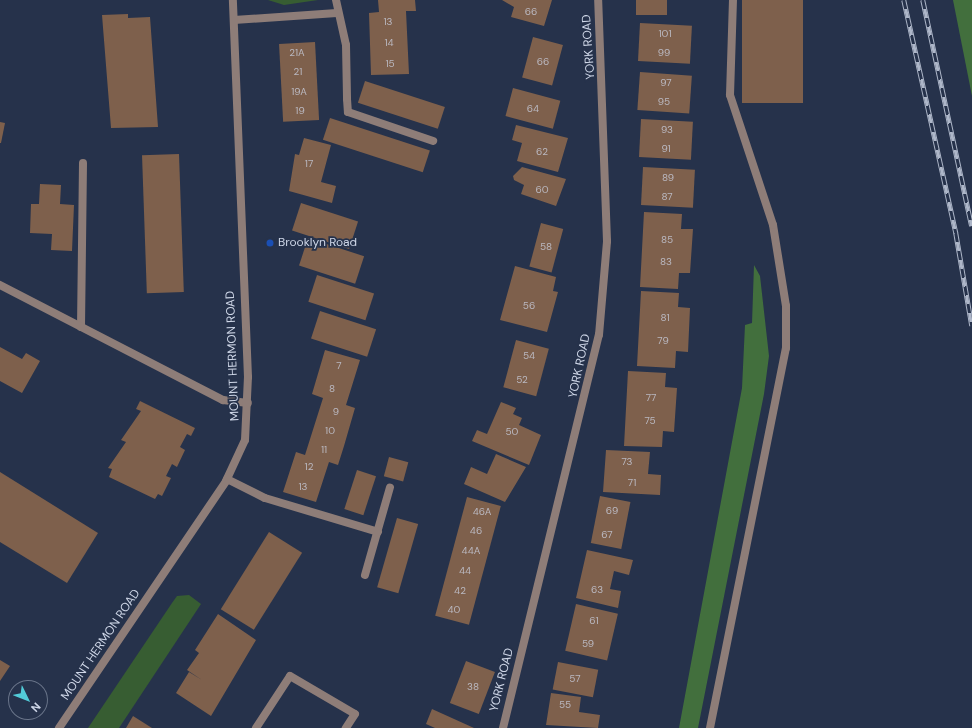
<!DOCTYPE html>
<style>
body{margin:0}
#map{position:relative;width:972px;height:728px;overflow:hidden;background:#26324b;font-family:"DM Sans",sans-serif}
div>[style]{position:absolute}
.green>*{inset:0;background:#375d32}
.forest>*{inset:0;background:#426f3d}
.building>*{inset:0;background:#7e604c;transform-origin:0 0}
.service>*{height:8px;margin:-4px;padding:0 4px;transform-origin:4px;border-radius:4px;background:#8e7d78}
.minor>*{height:8px;margin:-4px;padding:0 4px;transform-origin:4px;border-radius:4px;background:#8e7d78}
.rail>*{height:4.5px;margin-top:-2.25px;transform-origin:0;background:repeating-linear-gradient(90deg,#26324b 0 9px,#aeb7c9 0 18px);box-sizing:border-box;border-block:1px solid #aeb7c9}
.dots>*{width:11px;height:11px;translate:-50% -50%;box-sizing:border-box;border:2px solid #26324b;border-radius:50%}
span{translate:-50% -50%;white-space:nowrap;text-align:center;line-height:1.15;-webkit-text-stroke:3.5px #26324b;paint-order:stroke}
.number-label{font-size:10px;color:#bab8c0}
.number-label span{-webkit-text-stroke-width:0}
.street-label{font-size:12px;color:#ced6e7}
.poi-label{font-size:12px;color:#ced6e7}
.left{translate:0 -50%;text-align:left}
.north{position:absolute;left:8px;top:680px;width:40px;height:40px;box-sizing:border-box;background:#26324b;border:1px solid #697489;border-radius:50%;rotate:133deg;font-size:11px;font-weight:700;line-height:16px;text-align:center;color:#ced6e7}
.north::after{content:'';display:block;margin:auto;width:14px;height:18px;background:#52cbd8;clip-path:polygon(50% 0,100% 100%,50% 72%,0 100%)}
</style>
<div id="map">
<div class="green">
<i style="clip-path:polygon(268px 0,318px 0,284px 5px)"></i>
<i style="clip-path:polygon(189px 595px,201px 604px,119px 728px,88px 728px,172px 603px,177px 596px)"></i>
</div>
<div class="forest">
<i style="clip-path:polygon(953px 0,972px 0,972px 96px)"></i>
<i style="clip-path:polygon(754px 265px,760px 276px,769px 356px,764px 394px,698px 728px,679px 728px,742px 388px,745px 325px,752px 323px)"></i>
</div>
<div class="building">
<i style="clip-path:polygon(378px 0,415px 0,416px 11px,406px 11px,409px 74px,371px 75px,369px 13px,379px 12px)"></i>
<i style="clip-path:polygon(502px 0,552px 0,544px 26px,511px 17px,514px 7px)"></i>
<i style="left:636px;top:0;width:31px;height:15px"></i>
<i style="left:742px;top:0;width:61px;height:103px"></i>
<i style="clip-path:polygon(128px 14px,128px 18px,150px 17px,158px 127px,111px 128px,102px 15px)"></i>
<i style="left:640px;top:23px;width:52px;height:38px;rotate:3deg"></i>
<i style="left:533px;top:37px;width:31px;height:42px;rotate:15deg"></i>
<i style="left:315px;top:42px;width:78px;height:36px;rotate:87deg"></i>
<i style="left:640px;top:72px;width:52px;height:38px;rotate:4deg"></i>
<i style="left:365px;top:81px;width:84px;height:23px;rotate:18deg"></i>
<i style="left:513px;top:88px;width:49px;height:29px;rotate:15deg"></i>
<i style="left:330px;top:118px;width:105px;height:23px;rotate:18deg"></i>
<i style="left:641px;top:119px;width:52px;height:38px;rotate:3deg"></i>
<i style="clip-path:polygon(0 122px,5px 123px,1px 143px,0 143px)"></i>
<i style="clip-path:polygon(516px 125px,568px 138px,558px 172px,517px 161px,522px 143px,512px 140px)"></i>
<i style="clip-path:polygon(304px 138px,331px 145px,321px 182px,336px 186px,332px 203px,289px 191px,295px 154px,299px 155px)"></i>
<i style="left:179px;top:154px;width:138px;height:37px;rotate:88deg"></i>
<i style="clip-path:polygon(522px 167px,566px 179px,556px 206px,521px 194px,524px 185px,514px 180px,513px 176px)"></i>
<i style="left:643px;top:167px;width:52px;height:38px;rotate:3deg"></i>
<i style="clip-path:polygon(40px 184px,61px 185px,60px 204px,74px 205px,72px 251px,51px 250px,52px 234px,30px 233px,31px 204px,39px 204px)"></i>
<i style="left:301px;top:203px;width:60px;height:29px;rotate:18deg"></i>
<i style="clip-path:polygon(644px 212px,682px 214px,681px 229px,693px 229px,690px 273px,679px 273px,678px 289px,640px 287px)"></i>
<i style="left:541px;top:223px;width:23px;height:45px;rotate:15deg"></i>
<i style="left:308px;top:238px;width:59px;height:29px;rotate:18deg"></i>
<i style="clip-path:polygon(515px 266px,556px 277px,553px 291px,558px 292px,547px 332px,500px 320px)"></i>
<i style="left:317px;top:275px;width:60px;height:28px;rotate:18deg"></i>
<i style="clip-path:polygon(641px 291px,679px 293px,678px 307px,690px 308px,688px 352px,676px 351px,675px 368px,637px 366px)"></i>
<i style="left:320px;top:311px;width:59px;height:29px;rotate:18deg"></i>
<i style="left:516px;top:340px;width:34px;height:49px;rotate:15deg"></i>
<i style="clip-path:polygon(0 347px,22px 359px,26px 353px,40px 361px,22px 393px,0 381px)"></i>
<i style="clip-path:polygon(325px 350px,360px 360px,346px 405px,355px 408px,344px 446px,338px 465px,329px 462px,316px 502px,283px 492px,296px 452px,305px 455px,323px 398px,312px 394px)"></i>
<i style="clip-path:polygon(628px 371px,666px 373px,665px 387px,677px 388px,674px 432px,663px 431px,662px 447px,624px 446px)"></i>
<i style="clip-path:polygon(140px 401px,195px 428px,191px 436px,187px 434px,180px 447px,185px 450px,177px 467px,172px 464px,166px 476px,171px 478px,162px 496px,158px 494px,155px 499px,109px 477px,112px 469px,108px 468px,126px 442px,121px 440px,141px 411px,136px 409px)"></i>
<i style="clip-path:polygon(501px 402px,516px 408px,513px 414px,522px 418px,519px 425px,541px 435px,529px 465px,472px 441px,477px 430px,487px 434px)"></i>
<i style="clip-path:polygon(606px 450px,650px 452px,648px 474px,661px 475px,660px 495px,603px 492px)"></i>
<i style="clip-path:polygon(496px 454px,526px 467px,505px 502px,464px 484px,471px 467px,487px 474px)"></i>
<i style="left:389px;top:457px;width:20px;height:20px;rotate:15deg"></i>
<i style="left:357px;top:470px;width:20px;height:41px;rotate:18deg"></i>
<i style="clip-path:polygon(0 472px,98px 533px,67px 583px,0 542px)"></i>
<i style="left:600px;top:496px;width:31px;height:48px;rotate:11deg"></i>
<i style="left:467px;top:497px;width:35px;height:123px;rotate:15deg"></i>
<i style="left:397px;top:518px;width:22px;height:72px;rotate:16deg"></i>
<i style="left:269px;top:532px;width:39px;height:91px;rotate:32deg"></i>
<i style="clip-path:polygon(587px 550px,633px 560px,629px 575px,614px 571px,610px 589px,621px 591px,618px 608px,576px 598px)"></i>
<i style="left:576px;top:604px;width:43px;height:48px;rotate:13deg"></i>
<i style="clip-path:polygon(218px 614px,256px 640px,211px 716px,176px 693px,189px 672px,202px 680px,187px 670px,199px 653px,195px 650px)"></i>
<i style="clip-path:polygon(0 660px,10px 666px,0 681px)"></i>
<i style="left:466px;top:661px;width:31px;height:45px;rotate:21deg"></i>
<i style="left:558px;top:662px;width:41px;height:28px;rotate:11deg"></i>
<i style="clip-path:polygon(551px 693px,581px 697px,579px 712px,600px 715px,598px 728px,546px 725px)"></i>
<i style="clip-path:polygon(432px 709px,474px 728px,435px 728px,426px 724px)"></i>
<i style="clip-path:polygon(133px 716px,152px 728px,126px 728px)"></i>
</div>
<div class="service">
<i style="left:347px;top:99px;width:13px;rotate:86deg"></i>
<i style="left:348px;top:112px;width:90px;rotate:18.8deg"></i>
<i style="left:81px;top:327px;width:164px;rotate:-89.3deg"></i>
<i style="left:227px;top:479px;width:42px;rotate:26.6deg"></i>
<i style="left:265px;top:498px;width:118px;rotate:16.7deg"></i>
<i style="left:365px;top:575px;width:91px;rotate:-74.1deg"></i>
<i style="left:710px;top:728px;width:388px;rotate:-78.7deg"></i>
<i style="left:786px;top:348px;width:42px;rotate:-90deg"></i>
<i style="left:786px;top:306px;width:82px;rotate:-99.1deg"></i>
<i style="left:773px;top:225px;width:137px;rotate:-108.3deg"></i>
<i style="left:730px;top:95px;width:95px;rotate:-88.2deg"></i>
</div>
<div class="minor">
<i style="left:336px;top:0;width:46px;rotate:77.5deg"></i>
<i style="left:346px;top:45px;width:54px;rotate:88.9deg"></i>
<i style="left:234px;top:20px;width:103px;rotate:-3.9deg"></i>
<i style="left:0;top:285px;width:251px;rotate:27.3deg"></i>
<i style="left:223px;top:400px;width:25px;rotate:7deg"></i>
<i style="left:59px;top:728px;width:298px;rotate:-55.9deg"></i>
<i style="left:226px;top:481px;width:45px;rotate:-65.1deg"></i>
<i style="left:245px;top:440px;width:63px;rotate:-87.3deg"></i>
<i style="left:248px;top:377px;width:377px;rotate:-92.3deg"></i>
<i style="left:256px;top:728px;width:62px;rotate:-56.8deg"></i>
<i style="left:290px;top:676px;width:75px;rotate:30.3deg"></i>
<i style="left:355px;top:714px;width:17px;rotate:123deg"></i>
<i style="left:503px;top:728px;width:405px;rotate:-76.3deg"></i>
<i style="left:599px;top:335px;width:94px;rotate:-85.1deg"></i>
<i style="left:607px;top:241px;width:241px;rotate:-92.1deg"></i>
</div>
<div class="rail">
<i style="left:904px;top:0;width:239px;rotate:77.4deg"></i>
<i style="left:956px;top:233px;width:94px;rotate:80.2deg"></i>
<i style="left:923px;top:0;width:231px;rotate:77.8deg"></i>
</div>
<div class="dots">
<i style="left:270px;top:243px;background:#1a4fb4"></i>
</div>
<div class="number-label">
<span style="left:531px;top:12px">66</span>
<span style="left:388px;top:22px">13</span>
<span style="left:665px;top:34px">101</span>
<span style="left:389px;top:43px">14</span>
<span style="left:297px;top:53px">21A</span>
<span style="left:664px;top:53px">99</span>
<span style="left:543px;top:62px">66</span>
<span style="left:390px;top:64px">15</span>
<span style="left:298px;top:72px">21</span>
<span style="left:666px;top:83px">97</span>
<span style="left:299px;top:92px">19A</span>
<span style="left:664px;top:102px">95</span>
<span style="left:533px;top:109px">64</span>
<span style="left:300px;top:111px">19</span>
<span style="left:667px;top:130px">93</span>
<span style="left:666px;top:149px">91</span>
<span style="left:542px;top:152px">62</span>
<span style="left:309px;top:164px">17</span>
<span style="left:668px;top:178px">89</span>
<span style="left:542px;top:190px">60</span>
<span style="left:667px;top:197px">87</span>
<span style="left:667px;top:240px">85</span>
<span style="left:546px;top:247px">58</span>
<span style="left:666px;top:262px">83</span>
<span style="left:529px;top:306px">56</span>
<span style="left:665px;top:318px">81</span>
<span style="left:663px;top:341px">79</span>
<span style="left:529px;top:356px">54</span>
<span style="left:339px;top:366px">7</span>
<span style="left:522px;top:380px">52</span>
<span style="left:332px;top:389px">8</span>
<span style="left:651px;top:398px">77</span>
<span style="left:336px;top:412px">9</span>
<span style="left:650px;top:421px">75</span>
<span style="left:330px;top:431px">10</span>
<span style="left:512px;top:432px">50</span>
<span style="left:324px;top:450px">11</span>
<span style="left:627px;top:462px">73</span>
<span style="left:309px;top:467px">12</span>
<span style="left:632px;top:483px">71</span>
<span style="left:303px;top:487px">13</span>
<span style="left:612px;top:511px">69</span>
<span style="left:482px;top:512px">46A</span>
<span style="left:476px;top:531px">46</span>
<span style="left:607px;top:535px">67</span>
<span style="left:471px;top:551px">44A</span>
<span style="left:465px;top:571px">44</span>
<span style="left:597px;top:590px">63</span>
<span style="left:460px;top:591px">42</span>
<span style="left:454px;top:610px">40</span>
<span style="left:594px;top:621px">61</span>
<span style="left:588px;top:644px">59</span>
<span style="left:575px;top:679px">57</span>
<span style="left:473px;top:687px">38</span>
<span style="left:565px;top:705px">55</span>
</div>
<div class="street-label">
<span style="left:589px;top:47px;rotate:-94deg">YORK ROAD</span>
<span style="left:233px;top:356px;rotate:-92deg">MOUNT HERMON ROAD</span>
<span style="left:580px;top:366px;rotate:-78deg">YORK ROAD</span>
<span style="left:101px;top:645px;rotate:-56deg">MOUNT HERMON ROAD</span>
<span style="left:502px;top:680px;rotate:-76deg">YORK ROAD</span>
</div>
<div class="poi-label">
<span class="left" style="left:278px;top:243px">Brooklyn Road</span>
</div>
<div class="north">N</div>
</div>
